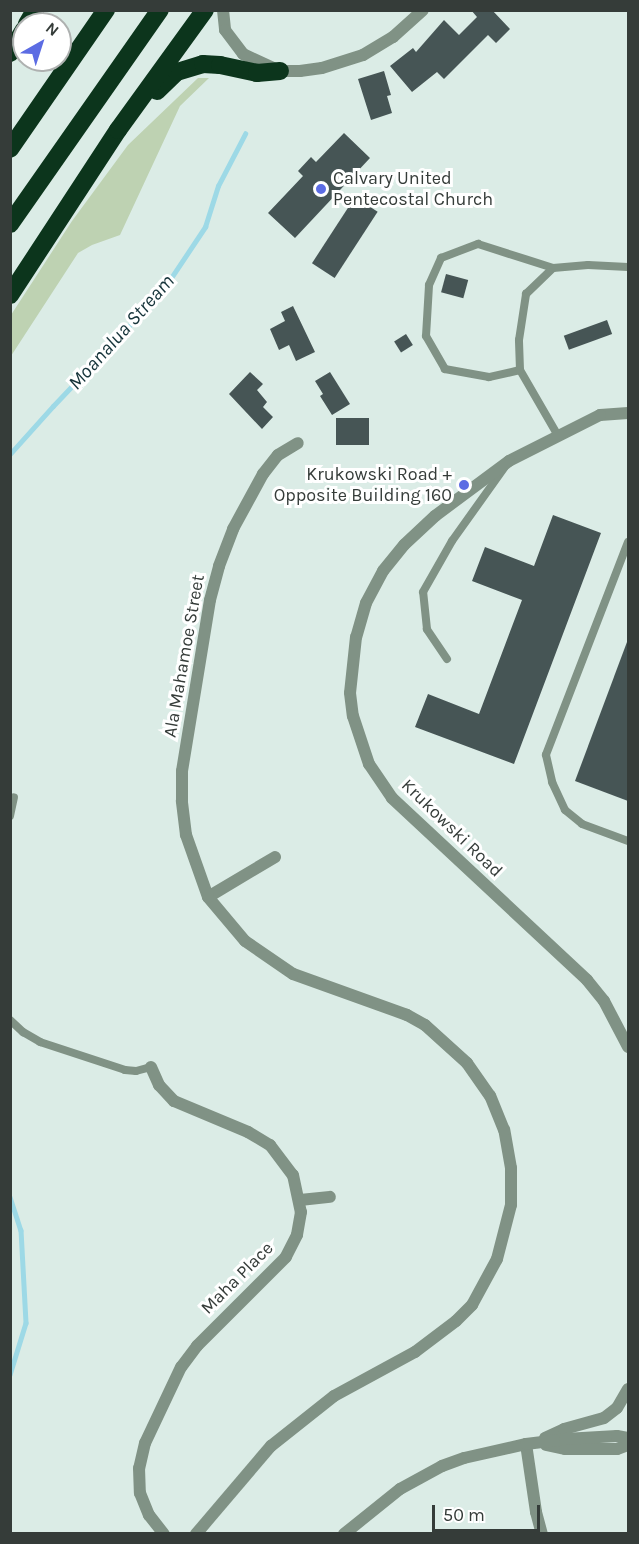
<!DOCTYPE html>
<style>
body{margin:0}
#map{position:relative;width:639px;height:1544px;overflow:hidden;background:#dbece6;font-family:Karla,sans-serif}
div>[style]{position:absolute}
.green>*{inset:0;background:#bed2b2}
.stream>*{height:4.5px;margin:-2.25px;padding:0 2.25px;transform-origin:2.25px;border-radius:2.25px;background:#9dd9e6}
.building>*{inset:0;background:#465555;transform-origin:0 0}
.service>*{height:8px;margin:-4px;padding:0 4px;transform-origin:4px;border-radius:4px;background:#809285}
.minor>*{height:12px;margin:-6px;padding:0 6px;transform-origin:6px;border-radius:6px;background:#809285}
.tertiary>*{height:12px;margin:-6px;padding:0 6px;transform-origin:6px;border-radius:6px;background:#809285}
.motorway>*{height:18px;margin:-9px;padding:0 9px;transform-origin:9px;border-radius:9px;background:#0c351c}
.dots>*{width:16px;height:16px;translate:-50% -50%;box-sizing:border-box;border:3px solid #fff;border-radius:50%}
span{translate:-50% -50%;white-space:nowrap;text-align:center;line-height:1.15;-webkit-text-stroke:6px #fff;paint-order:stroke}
.poi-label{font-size:18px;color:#353c39}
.left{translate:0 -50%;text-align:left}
.right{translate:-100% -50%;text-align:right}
.street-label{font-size:18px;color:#353c39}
.water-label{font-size:20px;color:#16343a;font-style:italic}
.frame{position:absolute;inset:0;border:12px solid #353c39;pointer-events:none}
.north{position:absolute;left:12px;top:12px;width:60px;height:60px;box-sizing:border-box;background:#fff;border:2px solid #aeb1b0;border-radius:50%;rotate:39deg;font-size:16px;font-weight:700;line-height:24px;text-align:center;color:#353c39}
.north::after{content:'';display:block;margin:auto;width:21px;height:27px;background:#5c6ce3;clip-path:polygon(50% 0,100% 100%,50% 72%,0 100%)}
.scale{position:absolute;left:432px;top:1505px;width:108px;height:27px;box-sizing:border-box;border:3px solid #353c39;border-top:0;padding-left:8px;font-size:18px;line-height:21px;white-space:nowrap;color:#353c39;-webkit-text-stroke:4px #fff;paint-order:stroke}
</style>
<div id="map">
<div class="green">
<i style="clip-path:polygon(198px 78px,209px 78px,180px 106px,120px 235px,92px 245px,78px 253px,11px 356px,11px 315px,72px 221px,128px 145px)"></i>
</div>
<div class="stream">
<i style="left:10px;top:454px;width:64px;rotate:-48.1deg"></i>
<i style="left:53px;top:406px;width:160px;rotate:-46.5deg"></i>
<i style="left:163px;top:290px;width:76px;rotate:-56.3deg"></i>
<i style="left:205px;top:227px;width:43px;rotate:-72.4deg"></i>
<i style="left:218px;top:186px;width:59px;rotate:-62.6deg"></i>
<i style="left:10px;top:1197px;width:35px;rotate:72deg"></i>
<i style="left:21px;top:1230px;width:93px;rotate:86.9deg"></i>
<i style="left:26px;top:1323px;width:54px;rotate:107.1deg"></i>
</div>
<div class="building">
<i style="clip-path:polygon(471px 10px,492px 10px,510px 29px,496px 43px,488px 35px,444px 79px,437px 72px,412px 92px,390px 66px,413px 48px,416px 52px,444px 20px,459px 35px,477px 17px)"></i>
<i style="clip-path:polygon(384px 71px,391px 95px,387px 96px,392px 113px,371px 120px,358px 79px)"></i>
<i style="clip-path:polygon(344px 133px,370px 158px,295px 238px,268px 213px,303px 176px,298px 171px,311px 157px,316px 162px)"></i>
<i style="left:355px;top:197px;width:27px;height:79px;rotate:33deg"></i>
<i style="left:446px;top:274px;width:23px;height:19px;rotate:15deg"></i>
<i style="clip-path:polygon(293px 306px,315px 352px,296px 361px,289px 345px,279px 350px,270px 329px,285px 321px,281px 312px)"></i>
<i style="left:607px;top:320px;width:15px;height:46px;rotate:70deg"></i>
<i style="left:406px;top:334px;width:13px;height:14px;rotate:58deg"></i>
<i style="clip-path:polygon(250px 372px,263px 384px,257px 390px,267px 402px,263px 407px,273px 417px,262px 429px,229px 394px)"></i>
<i style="clip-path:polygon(330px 372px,350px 404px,332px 415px,320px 396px,323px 394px,315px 381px)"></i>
<i style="left:336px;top:418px;width:33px;height:27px"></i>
<i style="clip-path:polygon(553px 515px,601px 533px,514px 764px,415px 727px,428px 694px,479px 714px,522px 600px,472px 581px,485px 547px,534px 566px)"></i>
<i style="clip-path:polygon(627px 642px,628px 643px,628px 801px,575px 781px)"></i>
</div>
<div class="service">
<i style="left:520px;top:370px;width:32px;rotate:167deg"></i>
<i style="left:489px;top:377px;width:45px;rotate:-169.7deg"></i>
<i style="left:445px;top:369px;width:38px;rotate:-120deg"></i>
<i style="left:426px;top:336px;width:51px;rotate:-86.6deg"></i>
<i style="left:429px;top:285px;width:30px;rotate:-66deg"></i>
<i style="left:441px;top:258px;width:40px;rotate:-21deg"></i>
<i style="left:478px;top:244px;width:79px;rotate:17.7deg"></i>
<i style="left:557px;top:434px;width:74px;rotate:-120deg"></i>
<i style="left:520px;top:370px;width:30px;rotate:-92deg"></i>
<i style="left:519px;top:340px;width:47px;rotate:-81.3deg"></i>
<i style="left:526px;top:294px;width:37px;rotate:-44deg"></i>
<i style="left:553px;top:268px;width:35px;rotate:-5deg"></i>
<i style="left:588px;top:265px;width:40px;rotate:2.9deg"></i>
<i style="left:628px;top:542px;width:228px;rotate:111.1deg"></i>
<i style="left:546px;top:755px;width:28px;rotate:77deg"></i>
<i style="left:552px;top:782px;width:31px;rotate:65deg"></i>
<i style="left:565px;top:810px;width:22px;rotate:39deg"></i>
<i style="left:582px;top:824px;width:49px;rotate:20.3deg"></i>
<i style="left:447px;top:659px;width:36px;rotate:-124deg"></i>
<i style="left:427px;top:629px;width:37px;rotate:-96deg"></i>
<i style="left:423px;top:592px;width:59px;rotate:-60.4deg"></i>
<i style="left:452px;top:541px;width:90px;rotate:-54.5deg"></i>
<i style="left:10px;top:816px;width:19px;rotate:-78deg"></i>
<i style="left:10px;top:1020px;width:18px;rotate:43deg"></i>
<i style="left:23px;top:1032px;width:20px;rotate:30deg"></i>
<i style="left:40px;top:1042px;width:89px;rotate:18.2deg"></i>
<i style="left:125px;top:1070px;width:11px;rotate:5deg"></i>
<i style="left:136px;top:1071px;width:16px;rotate:-15deg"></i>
</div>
<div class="minor">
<i style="left:628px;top:413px;width:28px;rotate:176deg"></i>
<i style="left:600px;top:415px;width:102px;rotate:153.2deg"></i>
<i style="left:509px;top:461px;width:92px;rotate:143.4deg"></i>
<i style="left:435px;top:516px;width:42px;rotate:136.9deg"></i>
<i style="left:404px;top:545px;width:33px;rotate:129deg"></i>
<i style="left:383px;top:571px;width:36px;rotate:118deg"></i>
<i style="left:366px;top:603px;width:35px;rotate:106deg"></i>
<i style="left:356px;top:637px;width:56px;rotate:96.1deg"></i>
<i style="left:350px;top:693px;width:23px;rotate:83deg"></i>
<i style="left:353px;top:716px;width:51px;rotate:71.6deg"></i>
<i style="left:369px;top:764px;width:41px;rotate:55.9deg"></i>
<i style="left:392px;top:798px;width:267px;rotate:43deg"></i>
<i style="left:587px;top:980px;width:27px;rotate:51deg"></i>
<i style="left:604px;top:1001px;width:52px;rotate:62.4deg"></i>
<i style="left:208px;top:897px;width:78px;rotate:-30.8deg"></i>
<i style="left:151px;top:1067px;width:20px;rotate:66deg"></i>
<i style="left:159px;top:1085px;width:22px;rotate:47deg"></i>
<i style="left:174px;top:1101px;width:80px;rotate:22.7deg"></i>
<i style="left:248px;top:1132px;width:26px;rotate:31deg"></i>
<i style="left:270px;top:1145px;width:38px;rotate:53deg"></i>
<i style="left:293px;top:1175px;width:38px;rotate:78deg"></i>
<i style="left:301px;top:1212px;width:23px;rotate:100deg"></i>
<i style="left:297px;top:1235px;width:25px;rotate:117deg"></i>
<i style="left:286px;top:1257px;width:126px;rotate:135deg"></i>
<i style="left:197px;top:1346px;width:26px;rotate:127deg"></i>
<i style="left:181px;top:1367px;width:84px;rotate:115.3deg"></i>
<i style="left:145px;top:1443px;width:26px;rotate:103deg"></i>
<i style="left:139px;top:1468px;width:25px;rotate:88deg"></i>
<i style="left:140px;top:1493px;width:24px;rotate:68deg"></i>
<i style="left:149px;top:1515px;width:24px;rotate:52deg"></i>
<i style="left:300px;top:1200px;width:30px;rotate:-6deg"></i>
<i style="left:526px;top:1444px;width:69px;rotate:81.6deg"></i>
<i style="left:536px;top:1512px;width:23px;rotate:75deg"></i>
<i style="left:196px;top:1534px;width:116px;rotate:-49.6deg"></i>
<i style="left:271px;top:1446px;width:80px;rotate:-38.4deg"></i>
<i style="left:334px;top:1396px;width:92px;rotate:-28.5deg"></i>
<i style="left:415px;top:1352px;width:51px;rotate:-37.1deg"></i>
<i style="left:456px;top:1321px;width:23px;rotate:-45deg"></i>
<i style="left:472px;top:1305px;width:52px;rotate:-61.5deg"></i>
<i style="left:497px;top:1259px;width:56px;rotate:-75.5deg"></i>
<i style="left:511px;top:1205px;width:37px;rotate:-90deg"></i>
<i style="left:511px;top:1168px;width:39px;rotate:-100deg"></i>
<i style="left:504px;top:1130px;width:37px;rotate:-112deg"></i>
<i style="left:490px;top:1096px;width:40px;rotate:-124.9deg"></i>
<i style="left:467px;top:1063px;width:57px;rotate:-137.9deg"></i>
<i style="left:425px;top:1025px;width:21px;rotate:-151deg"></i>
<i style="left:407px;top:1015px;width:121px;rotate:-160.2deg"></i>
<i style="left:293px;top:974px;width:58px;rotate:-145.5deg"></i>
<i style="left:245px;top:941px;width:57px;rotate:-130.1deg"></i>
<i style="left:208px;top:897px;width:66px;rotate:-109.5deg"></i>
<i style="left:186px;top:835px;width:34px;rotate:-97deg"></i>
<i style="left:182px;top:801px;width:30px;rotate:-90deg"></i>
<i style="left:182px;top:771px;width:173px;rotate:-80.7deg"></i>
<i style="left:210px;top:600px;width:35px;rotate:-75deg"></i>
<i style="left:219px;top:566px;width:40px;rotate:-69deg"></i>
<i style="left:233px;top:529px;width:63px;rotate:-61.4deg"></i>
<i style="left:263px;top:474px;width:24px;rotate:-52deg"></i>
<i style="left:278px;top:455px;width:23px;rotate:-31deg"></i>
</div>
<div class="tertiary">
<i style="left:223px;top:10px;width:20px;rotate:84deg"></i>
<i style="left:225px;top:30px;width:30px;rotate:53deg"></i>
<i style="left:243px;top:54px;width:41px;rotate:24.7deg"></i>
<i style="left:280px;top:71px;width:20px"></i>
<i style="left:300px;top:71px;width:22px;rotate:-8deg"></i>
<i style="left:322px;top:68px;width:43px;rotate:-17.6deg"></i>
<i style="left:363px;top:55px;width:35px;rotate:-31deg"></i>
<i style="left:393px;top:37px;width:40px;rotate:-42deg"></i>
<i style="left:545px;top:1438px;width:21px;rotate:-25deg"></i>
<i style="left:564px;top:1429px;width:41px;rotate:-15.4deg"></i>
<i style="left:604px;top:1418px;width:16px;rotate:-38deg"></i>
<i style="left:617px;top:1408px;width:22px;rotate:-60deg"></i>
<i style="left:546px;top:1445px;width:19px;rotate:12deg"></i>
<i style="left:565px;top:1449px;width:52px"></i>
<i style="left:617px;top:1449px;width:12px;rotate:-20deg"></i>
<i style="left:344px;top:1534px;width:72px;rotate:-38.8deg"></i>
<i style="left:400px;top:1489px;width:48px;rotate:-28.7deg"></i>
<i style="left:442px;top:1466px;width:23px;rotate:-20deg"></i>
<i style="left:464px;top:1458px;width:64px;rotate:-12.7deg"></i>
<i style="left:526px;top:1444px;width:39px;rotate:-7deg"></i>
<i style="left:565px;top:1439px;width:52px;rotate:-3.3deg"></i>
<i style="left:617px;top:1436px;width:11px;rotate:10deg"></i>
</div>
<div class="motorway">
<i style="left:27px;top:24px;width:16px;rotate:-60deg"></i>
<i style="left:10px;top:53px;width:27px;rotate:-59deg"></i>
<i style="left:157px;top:91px;width:28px;rotate:-44deg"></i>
<i style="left:177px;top:72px;width:27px;rotate:-17deg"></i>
<i style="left:203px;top:64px;width:17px;rotate:3deg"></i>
<i style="left:220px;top:65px;width:38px;rotate:12deg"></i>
<i style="left:257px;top:73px;width:23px;rotate:-5deg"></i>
<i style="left:10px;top:149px;width:169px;rotate:-55.4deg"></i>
<i style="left:10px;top:224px;width:261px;rotate:-55deg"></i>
<i style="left:10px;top:295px;width:197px;rotate:-56.8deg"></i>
<i style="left:118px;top:130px;width:148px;rotate:-54.1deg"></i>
</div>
<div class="dots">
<i style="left:321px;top:189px;background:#5c6ce3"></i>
<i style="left:464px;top:485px;background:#5c6ce3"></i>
</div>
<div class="poi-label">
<span class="left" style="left:333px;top:189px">Calvary United<br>Pentecostal Church</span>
<span class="right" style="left:452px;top:485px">Krukowski Road +<br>Opposite Building 160</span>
</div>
<div class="street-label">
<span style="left:184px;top:656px;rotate:-80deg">Ala Mahamoe Street</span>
<span style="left:452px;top:828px;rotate:44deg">Krukowski Road</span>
<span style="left:237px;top:1278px;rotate:-45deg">Maha Place</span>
</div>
<div class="water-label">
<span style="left:121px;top:332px;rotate:-48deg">Moanalua Stream</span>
</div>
<div class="frame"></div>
<div class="north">N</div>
<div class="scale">50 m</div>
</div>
